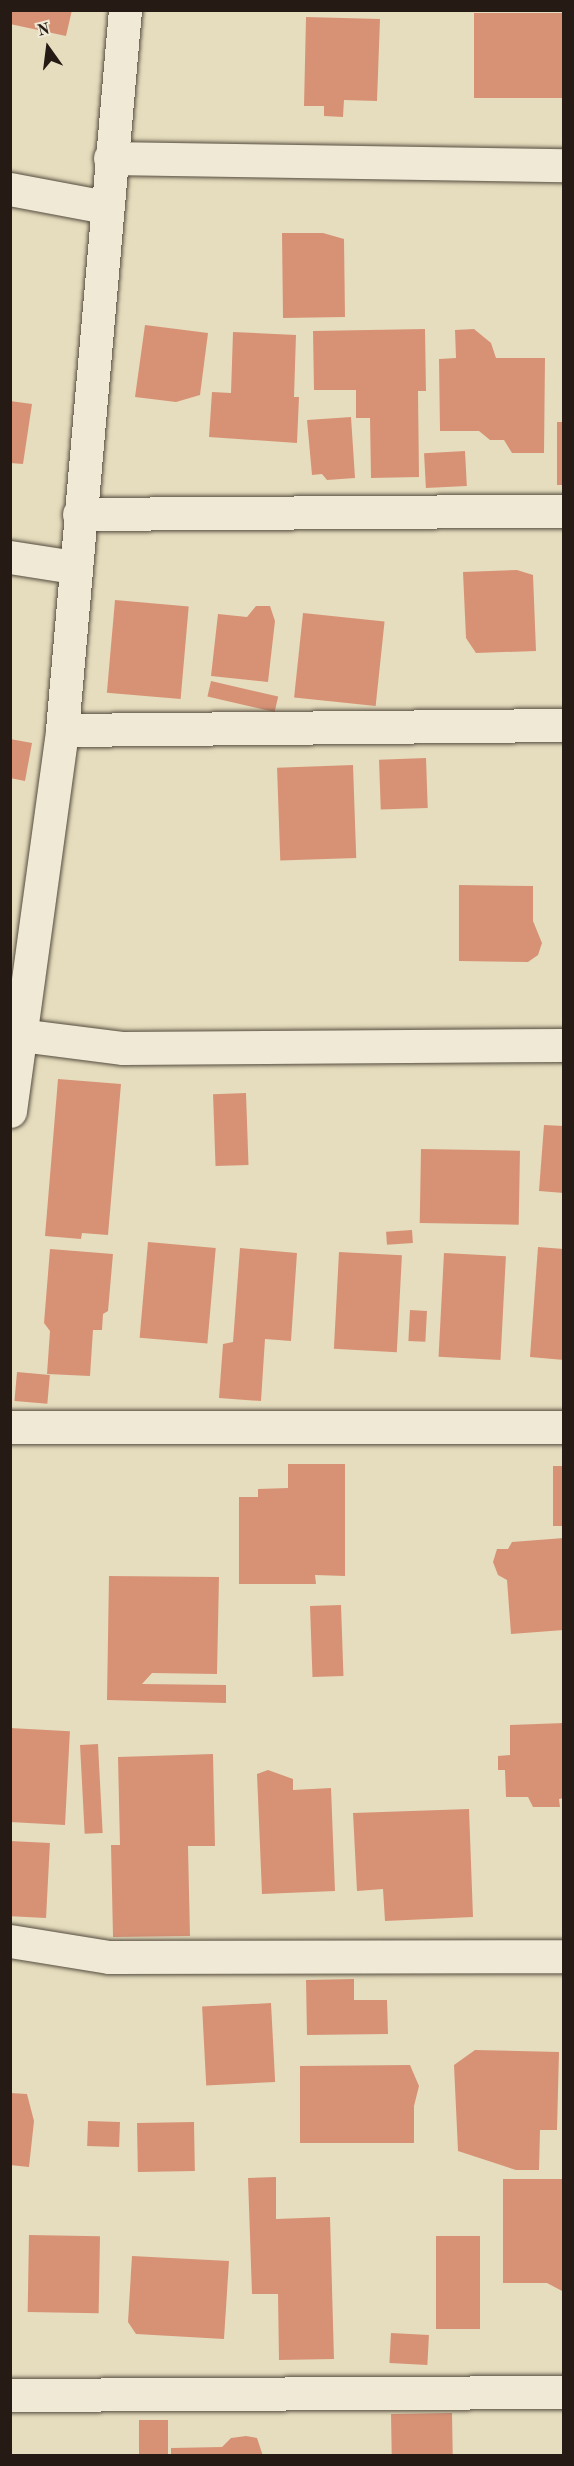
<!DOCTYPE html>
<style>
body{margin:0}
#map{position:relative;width:574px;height:2466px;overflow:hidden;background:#e6ddbe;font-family:"Old Standard TT",serif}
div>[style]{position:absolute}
.building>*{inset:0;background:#d79276;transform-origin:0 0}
.roads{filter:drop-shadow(0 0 2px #554b3e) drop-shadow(0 0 2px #554b3e)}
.minor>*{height:33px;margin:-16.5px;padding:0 16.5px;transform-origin:16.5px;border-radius:16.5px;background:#efe9d5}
span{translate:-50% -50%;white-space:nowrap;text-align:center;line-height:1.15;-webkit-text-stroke:4.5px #efe9d5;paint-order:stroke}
.frame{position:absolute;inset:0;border:12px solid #251a14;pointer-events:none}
.north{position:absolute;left:18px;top:18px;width:60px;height:60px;-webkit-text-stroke:4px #efe9d5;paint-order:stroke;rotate:346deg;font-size:16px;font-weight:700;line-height:24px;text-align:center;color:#251a14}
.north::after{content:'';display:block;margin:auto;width:21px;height:27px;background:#251a14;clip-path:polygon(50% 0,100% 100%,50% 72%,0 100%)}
</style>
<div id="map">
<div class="building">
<i style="clip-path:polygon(10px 10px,72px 10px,66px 36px,10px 24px)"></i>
<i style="left:474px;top:13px;width:90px;height:85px"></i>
<i style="clip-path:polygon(306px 17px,380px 19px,377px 101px,344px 100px,343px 117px,324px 116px,324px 106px,304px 106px)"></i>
<i style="clip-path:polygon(282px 233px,323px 233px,344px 239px,345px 317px,283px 318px)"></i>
<i style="clip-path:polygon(145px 325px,208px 333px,200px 395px,176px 402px,135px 397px)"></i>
<i style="clip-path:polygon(425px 329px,426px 391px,418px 391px,419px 477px,371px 478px,370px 418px,356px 418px,356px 390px,314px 390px,313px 331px)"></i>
<i style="clip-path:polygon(474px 329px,491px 343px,496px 358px,545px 358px,544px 453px,512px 453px,504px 440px,490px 440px,479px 431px,440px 431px,439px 359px,456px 358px,455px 330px)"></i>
<i style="clip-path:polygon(233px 332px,296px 335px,294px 397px,299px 397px,297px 443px,209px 437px,212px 392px,231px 393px)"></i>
<i style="clip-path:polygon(10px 401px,32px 404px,23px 464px,10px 463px)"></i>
<i style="clip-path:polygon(351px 417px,355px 478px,327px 480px,322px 474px,312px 475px,307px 420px)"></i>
<i style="left:557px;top:422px;width:7px;height:63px"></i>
<i style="left:465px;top:451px;width:35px;height:41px;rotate:87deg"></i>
<i style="clip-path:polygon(517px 570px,533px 575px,536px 651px,476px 653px,466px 638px,463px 572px)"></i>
<i style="left:115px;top:600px;width:74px;height:93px;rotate:5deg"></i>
<i style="clip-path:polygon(256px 606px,270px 606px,275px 621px,268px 682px,211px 676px,218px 614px,247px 617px)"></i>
<i style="left:303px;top:613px;width:82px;height:85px;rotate:6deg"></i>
<i style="left:211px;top:681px;width:69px;height:16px;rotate:13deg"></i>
<i style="clip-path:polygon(10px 739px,32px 743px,25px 781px,10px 778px)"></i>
<i style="left:426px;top:758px;width:50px;height:47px;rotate:88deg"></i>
<i style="left:353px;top:765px;width:93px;height:76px;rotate:88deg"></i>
<i style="clip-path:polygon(459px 885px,533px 886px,533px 921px,542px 943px,538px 955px,528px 962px,459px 961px)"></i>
<i style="clip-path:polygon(58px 1079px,121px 1084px,108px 1235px,82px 1233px,81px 1239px,45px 1236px)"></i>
<i style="left:246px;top:1093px;width:72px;height:33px;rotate:88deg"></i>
<i style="clip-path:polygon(544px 1125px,564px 1126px,564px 1193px,539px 1191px)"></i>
<i style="left:421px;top:1149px;width:99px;height:74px;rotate:1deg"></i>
<i style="left:412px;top:1230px;width:13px;height:26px;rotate:86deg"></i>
<i style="left:148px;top:1242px;width:68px;height:96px;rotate:5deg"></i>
<i style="clip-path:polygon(538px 1247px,564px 1249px,564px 1360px,530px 1357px)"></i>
<i style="clip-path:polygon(240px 1248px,297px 1253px,291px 1341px,265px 1339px,261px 1401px,219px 1398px,223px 1344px,233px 1342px)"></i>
<i style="clip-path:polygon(50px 1249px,113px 1254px,108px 1311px,103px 1314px,102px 1330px,93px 1330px,90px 1376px,47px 1374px,50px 1331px,44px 1323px)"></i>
<i style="left:339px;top:1252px;width:63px;height:97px;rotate:3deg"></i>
<i style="left:444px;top:1253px;width:62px;height:104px;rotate:3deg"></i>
<i style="left:410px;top:1310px;width:17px;height:31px;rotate:3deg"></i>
<i style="left:17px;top:1372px;width:33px;height:29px;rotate:5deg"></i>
<i style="clip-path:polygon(288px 1464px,345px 1464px,345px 1576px,315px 1575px,316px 1584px,239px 1584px,239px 1497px,258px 1497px,258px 1489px,288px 1488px)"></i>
<i style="left:553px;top:1466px;width:11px;height:60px"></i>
<i style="clip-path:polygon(564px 1538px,564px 1630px,511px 1634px,507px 1580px,498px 1575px,493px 1562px,497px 1549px,508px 1549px,512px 1542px)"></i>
<i style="clip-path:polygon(109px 1576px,219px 1577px,217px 1674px,152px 1673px,142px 1684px,226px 1685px,226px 1703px,107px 1700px)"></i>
<i style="left:341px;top:1605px;width:71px;height:31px;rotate:88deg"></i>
<i style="clip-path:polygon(564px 1723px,564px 1798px,559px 1799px,560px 1807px,533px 1807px,528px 1797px,506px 1797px,505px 1770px,498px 1770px,498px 1756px,510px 1755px,510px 1725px)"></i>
<i style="left:10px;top:1728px;width:60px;height:94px;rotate:3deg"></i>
<i style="left:98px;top:1744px;width:89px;height:18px;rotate:87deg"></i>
<i style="clip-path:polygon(213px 1754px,215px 1846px,188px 1846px,190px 1936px,113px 1937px,111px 1845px,120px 1845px,118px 1757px)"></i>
<i style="clip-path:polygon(268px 1770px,293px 1779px,293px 1790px,331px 1788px,335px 1891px,262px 1894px,257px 1774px)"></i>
<i style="clip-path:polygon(469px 1809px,473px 1917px,385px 1921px,383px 1889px,357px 1891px,353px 1813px)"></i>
<i style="left:10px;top:1841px;width:40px;height:75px;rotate:3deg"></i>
<i style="clip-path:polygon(354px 1979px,354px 2000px,387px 2000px,388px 2034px,307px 2035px,306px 1980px)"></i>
<i style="left:271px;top:2003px;width:79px;height:69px;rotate:87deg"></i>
<i style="clip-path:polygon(475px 2050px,559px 2052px,557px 2130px,540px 2130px,539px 2170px,516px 2170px,458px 2151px,454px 2065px)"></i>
<i style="clip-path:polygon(410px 2065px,419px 2086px,414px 2106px,414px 2143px,300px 2143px,300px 2066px)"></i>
<i style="clip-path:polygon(10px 2093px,27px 2094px,34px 2121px,29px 2167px,10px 2165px)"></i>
<i style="left:88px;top:2121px;width:32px;height:25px;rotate:2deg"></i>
<i style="left:194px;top:2122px;width:49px;height:57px;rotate:89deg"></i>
<i style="clip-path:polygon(276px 2177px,276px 2219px,330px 2217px,334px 2359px,279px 2360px,278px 2294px,252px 2294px,248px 2178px)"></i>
<i style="clip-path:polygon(503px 2179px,564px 2179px,564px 2292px,547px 2283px,503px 2283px)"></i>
<i style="left:29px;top:2235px;width:71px;height:77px;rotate:1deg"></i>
<i style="left:436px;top:2236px;width:44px;height:93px"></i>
<i style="clip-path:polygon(132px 2256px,229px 2261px,224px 2339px,136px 2334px,128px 2322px)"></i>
<i style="left:391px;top:2333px;width:38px;height:30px;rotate:3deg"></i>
<i style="left:452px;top:2413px;width:43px;height:61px;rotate:89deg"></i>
<i style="left:168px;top:2420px;width:36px;height:29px;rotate:90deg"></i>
<i style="clip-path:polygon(246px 2436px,257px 2438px,263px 2456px,171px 2456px,171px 2448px,222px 2447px,231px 2438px)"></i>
</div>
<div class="roads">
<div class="minor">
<i style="left:110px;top:158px;width:454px;rotate:0.9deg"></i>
<i style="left:10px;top:189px;width:97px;rotate:10.7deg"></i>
<i style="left:79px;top:514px;width:485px;rotate:-0.4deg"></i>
<i style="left:10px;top:557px;width:65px;rotate:8.9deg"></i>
<i style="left:62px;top:730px;width:502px;rotate:-0.57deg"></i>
<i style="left:20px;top:1035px;width:104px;rotate:7.2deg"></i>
<i style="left:123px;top:1048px;width:441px;rotate:-0.4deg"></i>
<i style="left:10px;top:1111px;width:385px;rotate:-82.2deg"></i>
<i style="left:62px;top:730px;width:723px;rotate:-85deg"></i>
<i style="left:10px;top:1427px;width:554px"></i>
<i style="left:10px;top:1941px;width:100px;rotate:9.2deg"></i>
<i style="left:109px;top:1957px;width:455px;rotate:-0.1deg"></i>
<i style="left:10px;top:2395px;width:554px;rotate:-0.31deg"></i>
</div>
</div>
<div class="frame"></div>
<div class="north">N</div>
</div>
